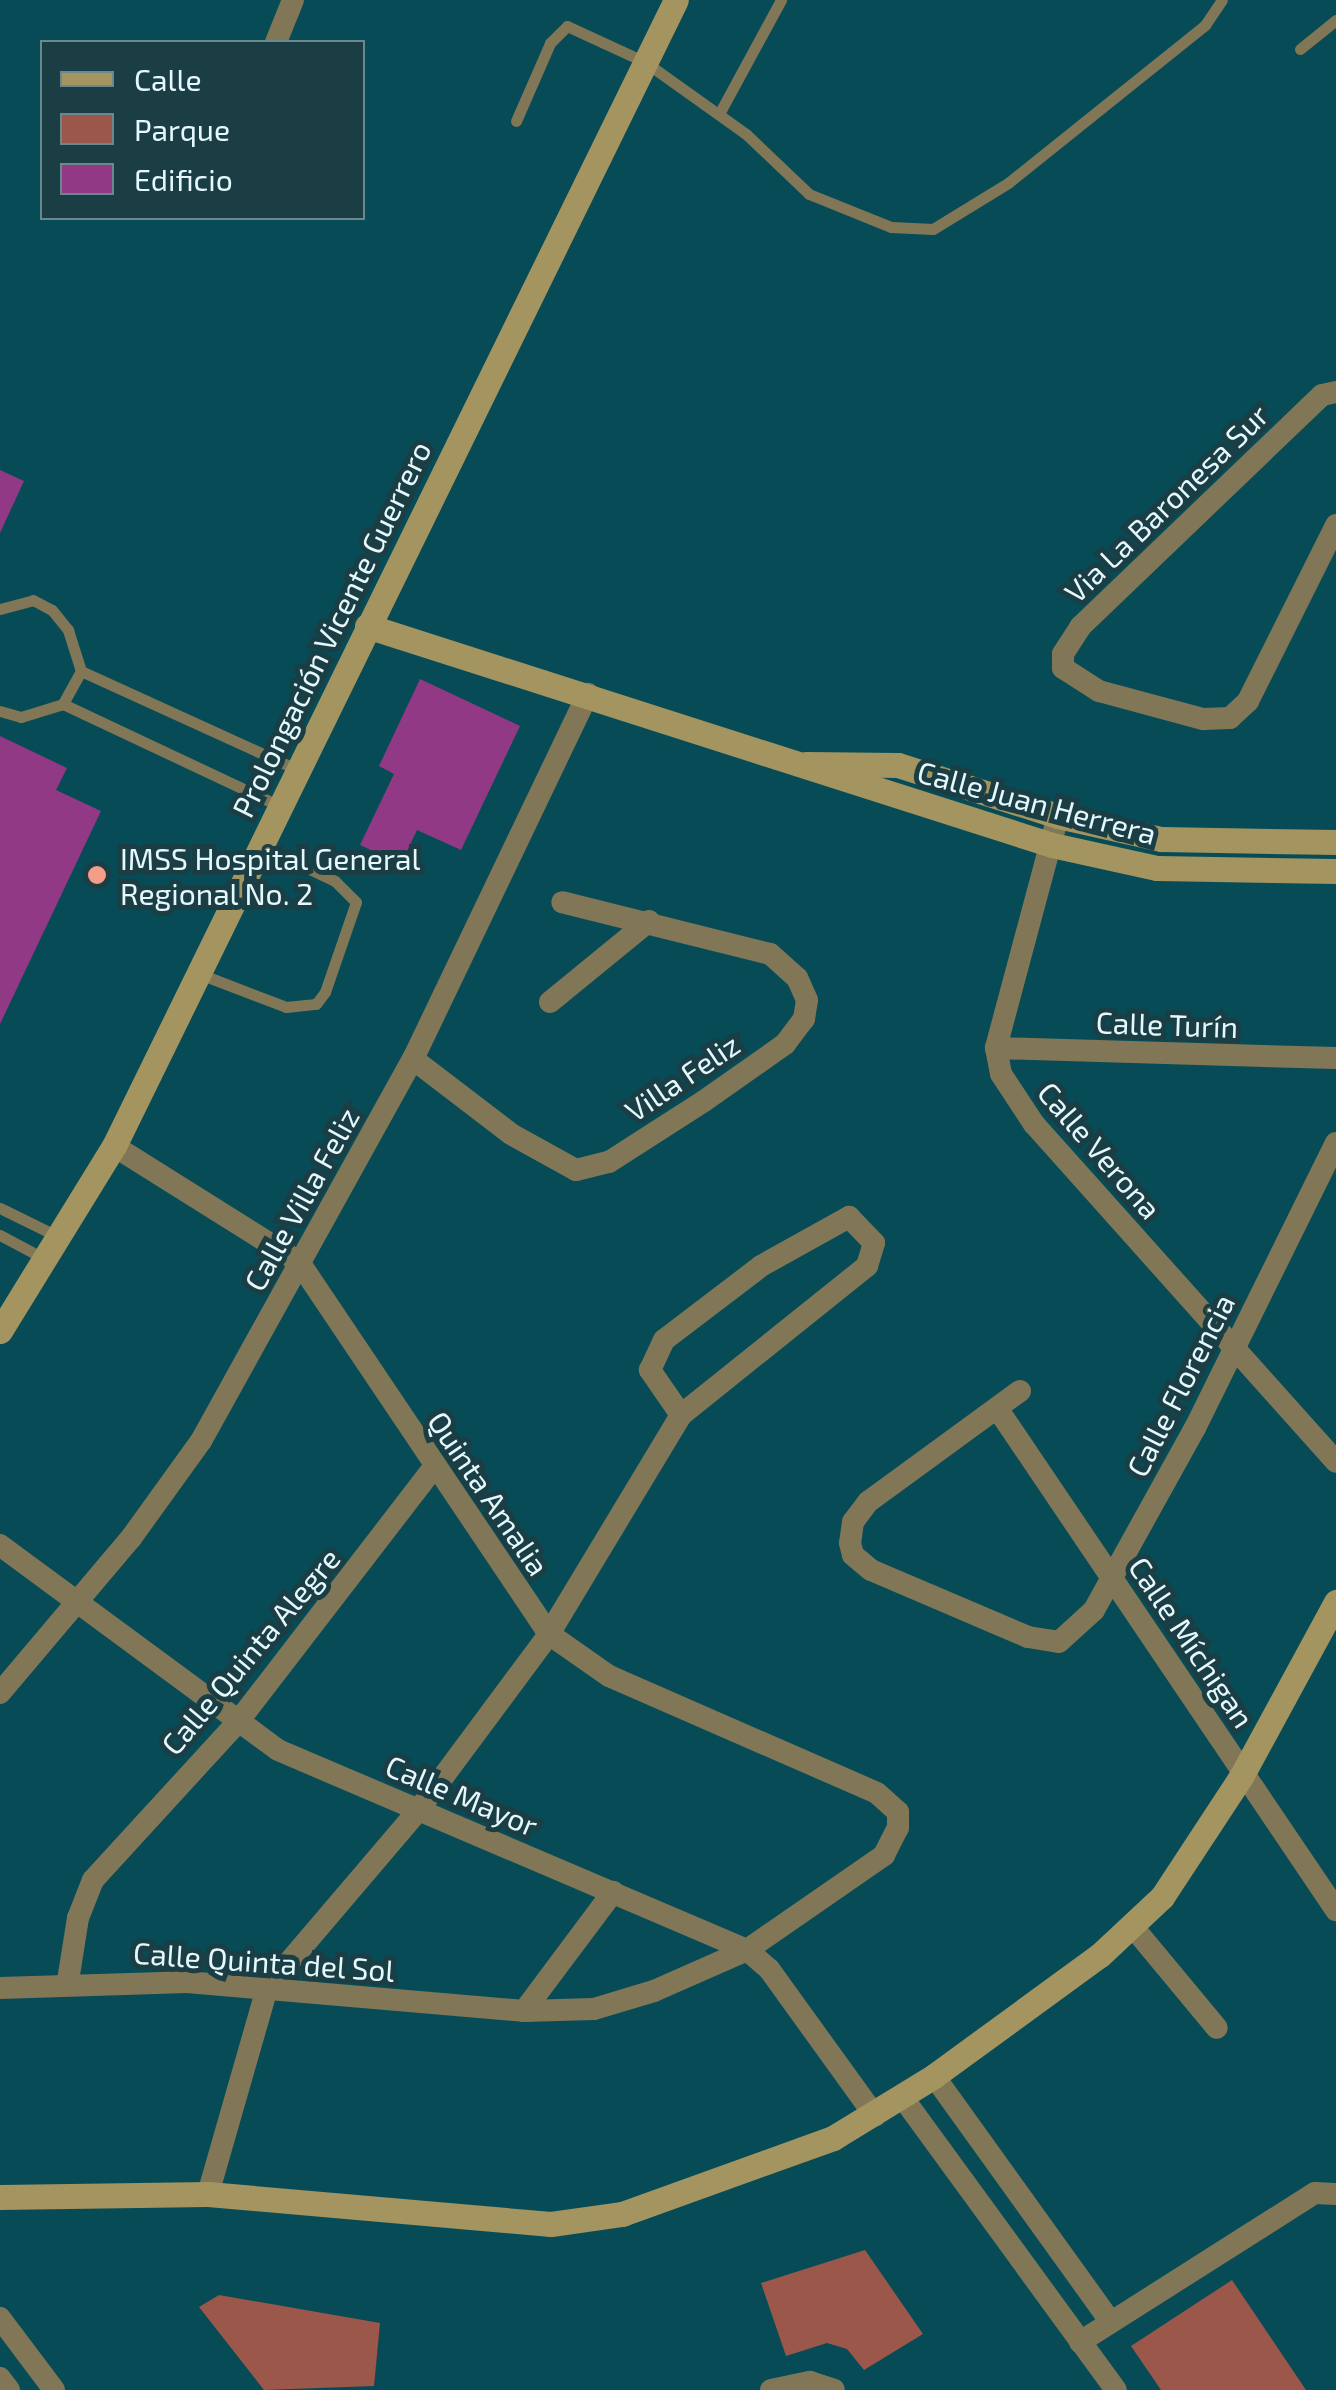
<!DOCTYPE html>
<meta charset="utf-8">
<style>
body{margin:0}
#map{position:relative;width:1336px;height:2390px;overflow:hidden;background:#074b57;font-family:"Exo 2",sans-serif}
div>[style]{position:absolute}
.green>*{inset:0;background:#9b5749}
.building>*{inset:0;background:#913985}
.lane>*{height:11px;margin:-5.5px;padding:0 5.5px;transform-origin:5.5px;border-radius:5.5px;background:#817757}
.street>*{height:22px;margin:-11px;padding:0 11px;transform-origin:11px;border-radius:11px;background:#817757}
.secondary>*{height:25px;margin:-12.5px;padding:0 12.5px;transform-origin:12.5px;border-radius:12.5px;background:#a39460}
.dots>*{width:28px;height:28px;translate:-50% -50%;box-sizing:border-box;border:5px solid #1b3e45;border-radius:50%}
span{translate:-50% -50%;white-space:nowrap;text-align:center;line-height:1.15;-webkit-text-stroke:10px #1b3e45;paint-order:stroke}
.street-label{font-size:30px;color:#e5f8fd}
.poi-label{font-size:30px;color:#e5f8fd}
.left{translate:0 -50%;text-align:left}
.legend{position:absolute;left:40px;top:40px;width:325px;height:180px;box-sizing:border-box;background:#1b3e45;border:2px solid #6c888f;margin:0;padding:12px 18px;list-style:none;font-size:30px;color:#e5f8fd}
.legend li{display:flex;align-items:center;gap:20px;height:50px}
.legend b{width:50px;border:2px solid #6c888f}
</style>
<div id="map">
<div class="green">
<i style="clip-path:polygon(865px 2250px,923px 2334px,864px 2370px,847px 2349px,827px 2343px,786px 2356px,761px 2283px)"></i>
<i style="clip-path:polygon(1232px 2280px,1306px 2390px,1161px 2390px,1131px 2346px)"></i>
<i style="clip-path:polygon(219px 2295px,380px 2323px,374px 2386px,264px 2390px,199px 2307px)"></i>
</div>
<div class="building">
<i style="clip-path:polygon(0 470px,24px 481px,0 533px)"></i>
<i style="clip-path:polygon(420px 679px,520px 726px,461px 850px,417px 830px,401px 864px,360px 845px,394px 774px,379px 766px)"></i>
<i style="clip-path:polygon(0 736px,67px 768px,56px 790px,101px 811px,0 1024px)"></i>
</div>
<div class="lane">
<i style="left:1300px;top:49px;width:46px;rotate:-38.9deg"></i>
<i style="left:719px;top:114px;width:130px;rotate:-61.5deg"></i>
<i style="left:516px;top:121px;width:85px;rotate:-66.4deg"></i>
<i style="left:550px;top:43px;width:24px;rotate:-45deg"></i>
<i style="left:567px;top:26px;width:86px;rotate:24.8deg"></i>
<i style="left:645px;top:62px;width:124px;rotate:35.5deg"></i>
<i style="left:746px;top:134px;width:87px;rotate:43.6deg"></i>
<i style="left:809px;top:194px;width:88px;rotate:21.9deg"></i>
<i style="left:891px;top:227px;width:42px;rotate:2.7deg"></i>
<i style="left:933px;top:229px;width:88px;rotate:-31.5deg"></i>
<i style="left:1008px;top:183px;width:253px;rotate:-38.7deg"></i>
<i style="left:1205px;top:25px;width:30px;rotate:-56deg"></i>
<i style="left:0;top:609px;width:34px;rotate:-15deg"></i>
<i style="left:33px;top:600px;width:21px;rotate:28deg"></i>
<i style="left:52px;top:610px;width:26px;rotate:51deg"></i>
<i style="left:68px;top:630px;width:43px;rotate:72.4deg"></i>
<i style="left:81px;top:671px;width:38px;rotate:119deg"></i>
<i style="left:63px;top:704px;width:44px;rotate:162.8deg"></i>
<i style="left:21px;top:717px;width:22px;rotate:-164deg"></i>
<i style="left:81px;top:671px;width:239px;rotate:24.5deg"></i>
<i style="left:63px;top:704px;width:240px;rotate:25.2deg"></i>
<i style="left:200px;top:974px;width:92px;rotate:21deg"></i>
<i style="left:286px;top:1007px;width:30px;rotate:-6deg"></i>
<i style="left:316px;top:1004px;width:15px;rotate:-53deg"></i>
<i style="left:325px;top:992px;width:95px;rotate:-71deg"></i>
<i style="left:356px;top:902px;width:30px;rotate:-135deg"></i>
<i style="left:335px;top:881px;width:82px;rotate:-154.7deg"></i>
<i style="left:0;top:1208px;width:64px;rotate:26.2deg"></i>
<i style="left:0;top:1235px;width:51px;rotate:28.1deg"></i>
</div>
<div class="street">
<i style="left:276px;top:42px;width:45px;rotate:-68deg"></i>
<i style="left:1336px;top:392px;width:14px;rotate:168deg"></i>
<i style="left:1322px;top:395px;width:334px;rotate:136.2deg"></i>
<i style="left:1081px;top:626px;width:33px;rotate:123deg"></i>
<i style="left:1063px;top:654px;width:14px;rotate:90deg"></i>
<i style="left:1063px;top:668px;width:43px;rotate:32.6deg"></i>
<i style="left:1099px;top:691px;width:108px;rotate:15.1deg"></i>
<i style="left:1203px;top:719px;width:27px;rotate:-2deg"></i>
<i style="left:1230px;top:718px;width:25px;rotate:-43deg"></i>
<i style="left:1248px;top:701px;width:197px;rotate:-63.4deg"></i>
<i style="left:1058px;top:816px;width:240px;rotate:105deg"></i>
<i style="left:996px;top:1048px;width:26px;rotate:79deg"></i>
<i style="left:1001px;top:1074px;width:60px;rotate:56.6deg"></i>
<i style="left:1034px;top:1124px;width:453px;rotate:48.2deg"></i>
<i style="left:550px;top:1002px;width:128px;rotate:-39.3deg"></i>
<i style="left:996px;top:1048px;width:340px;rotate:1.7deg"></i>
<i style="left:413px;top:1059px;width:123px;rotate:37.4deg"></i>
<i style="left:511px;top:1134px;width:74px;rotate:29deg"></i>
<i style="left:576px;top:1170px;width:34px;rotate:-14deg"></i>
<i style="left:609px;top:1162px;width:113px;rotate:-32.7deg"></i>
<i style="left:704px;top:1101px;width:99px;rotate:-35.1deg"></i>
<i style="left:785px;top:1044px;width:31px;rotate:-53deg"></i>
<i style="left:804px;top:1019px;width:19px;rotate:-81deg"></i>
<i style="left:807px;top:1000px;width:24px;rotate:-114deg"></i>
<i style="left:797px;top:978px;width:36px;rotate:-138deg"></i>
<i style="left:770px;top:954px;width:214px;rotate:-166deg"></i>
<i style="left:849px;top:1217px;width:36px;rotate:46deg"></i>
<i style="left:874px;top:1243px;width:24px;rotate:107deg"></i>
<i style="left:867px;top:1266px;width:238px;rotate:141.3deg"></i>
<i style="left:681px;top:1415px;width:55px;rotate:-124.6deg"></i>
<i style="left:650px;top:1370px;width:33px;rotate:-65deg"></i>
<i style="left:664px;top:1340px;width:122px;rotate:-37.3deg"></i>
<i style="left:761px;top:1266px;width:101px;rotate:-29.1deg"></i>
<i style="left:1020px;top:1391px;width:188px;rotate:143.9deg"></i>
<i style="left:868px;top:1502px;width:25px;rotate:127deg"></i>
<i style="left:853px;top:1522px;width:21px;rotate:98deg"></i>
<i style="left:850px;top:1543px;width:12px;rotate:76deg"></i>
<i style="left:853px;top:1555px;width:23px;rotate:40deg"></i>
<i style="left:871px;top:1570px;width:171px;rotate:23.1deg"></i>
<i style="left:1028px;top:1637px;width:31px;rotate:9deg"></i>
<i style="left:1059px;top:1642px;width:47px;rotate:-42.4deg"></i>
<i style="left:1094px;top:1610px;width:208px;rotate:-61deg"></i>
<i style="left:1195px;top:1428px;width:318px;rotate:-63.7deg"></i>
<i style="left:997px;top:1408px;width:606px;rotate:55.97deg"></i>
<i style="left:0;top:1545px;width:345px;rotate:36.4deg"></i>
<i style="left:278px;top:1750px;width:510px;rotate:23.1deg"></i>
<i style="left:747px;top:1950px;width:29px;rotate:41deg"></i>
<i style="left:769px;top:1969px;width:181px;rotate:54.2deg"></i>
<i style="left:0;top:1693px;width:203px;rotate:-49.8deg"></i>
<i style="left:131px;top:1538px;width:120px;rotate:-54.2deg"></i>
<i style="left:201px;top:1441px;width:437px;rotate:-61deg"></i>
<i style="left:413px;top:1059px;width:405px;rotate:-64.4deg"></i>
<i style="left:1133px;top:1927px;width:131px;rotate:50.3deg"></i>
<i style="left:68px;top:1981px;width:64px;rotate:-81deg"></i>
<i style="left:78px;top:1918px;width:41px;rotate:-68.5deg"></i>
<i style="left:93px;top:1880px;width:213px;rotate:-47.5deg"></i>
<i style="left:237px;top:1723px;width:324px;rotate:-52.4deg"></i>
<i style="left:0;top:1988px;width:187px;rotate:-1.8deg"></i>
<i style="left:187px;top:1982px;width:338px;rotate:4.9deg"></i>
<i style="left:524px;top:2011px;width:70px;rotate:-1.6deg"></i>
<i style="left:594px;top:2009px;width:63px;rotate:-16.7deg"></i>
<i style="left:654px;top:1991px;width:102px;rotate:-23.8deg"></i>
<i style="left:747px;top:1950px;width:167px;rotate:-34.7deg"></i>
<i style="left:884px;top:1855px;width:30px;rotate:-63deg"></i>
<i style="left:898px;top:1828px;width:16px;rotate:-90deg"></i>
<i style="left:898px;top:1812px;width:28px;rotate:-138deg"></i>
<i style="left:877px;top:1793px;width:292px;rotate:-156.4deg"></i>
<i style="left:609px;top:1676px;width:73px;rotate:-145deg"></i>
<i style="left:549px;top:1634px;width:448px;rotate:-123.9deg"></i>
<i style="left:299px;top:1262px;width:218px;rotate:-147.9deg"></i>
<i style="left:524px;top:2011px;width:149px;rotate:-53.2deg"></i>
<i style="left:934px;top:2076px;width:303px;rotate:54.3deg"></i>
<i style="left:903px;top:2098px;width:361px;rotate:53.9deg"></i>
<i style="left:208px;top:2194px;width:214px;rotate:-74deg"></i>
<i style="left:267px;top:1988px;width:236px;rotate:-49.6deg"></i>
<i style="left:420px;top:1808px;width:217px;rotate:-53.4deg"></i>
<i style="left:549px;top:1634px;width:256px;rotate:-58.9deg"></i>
<i style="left:0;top:2318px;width:90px;rotate:53.1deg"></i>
<i style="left:1080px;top:2342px;width:278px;rotate:-32.4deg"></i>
<i style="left:1315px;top:2193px;width:21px;rotate:3deg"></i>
<i style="left:0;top:2378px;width:15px;rotate:53deg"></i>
<i style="left:771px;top:2390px;width:40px;rotate:-12deg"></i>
<i style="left:810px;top:2382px;width:25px;rotate:18deg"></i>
</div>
<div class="secondary">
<i style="left:367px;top:626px;width:719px;rotate:17.73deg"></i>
<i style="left:1052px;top:845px;width:107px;rotate:12.4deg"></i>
<i style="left:1157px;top:868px;width:179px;rotate:1deg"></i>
<i style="left:806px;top:764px;width:92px;rotate:0.6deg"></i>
<i style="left:898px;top:765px;width:168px;rotate:17.7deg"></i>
<i style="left:1058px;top:816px;width:106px;rotate:12.6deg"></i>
<i style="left:1161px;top:839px;width:175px;rotate:1deg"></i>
<i style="left:0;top:1331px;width:217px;rotate:-58.4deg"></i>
<i style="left:114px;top:1146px;width:1276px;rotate:-63.88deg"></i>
<i style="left:0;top:2197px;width:208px;rotate:-0.8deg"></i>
<i style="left:208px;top:2194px;width:344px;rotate:5deg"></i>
<i style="left:551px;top:2224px;width:72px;rotate:-8deg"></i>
<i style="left:622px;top:2214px;width:224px;rotate:-19.8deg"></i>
<i style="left:833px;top:2138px;width:119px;rotate:-31.5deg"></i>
<i style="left:934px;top:2076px;width:205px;rotate:-36.1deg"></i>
<i style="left:1100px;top:1955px;width:85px;rotate:-43.1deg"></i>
<i style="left:1162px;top:1897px;width:146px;rotate:-56.7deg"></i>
<i style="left:1242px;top:1775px;width:197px;rotate:-61.5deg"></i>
</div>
<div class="dots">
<i style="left:97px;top:875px;background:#f49e8a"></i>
</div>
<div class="street-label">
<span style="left:1166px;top:503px;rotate:-44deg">Via La Baronesa Sur</span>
<span style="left:331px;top:629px;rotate:-64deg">Prolongación Vicente Guerrero</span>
<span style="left:1037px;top:802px;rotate:15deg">Calle Juan Herrera</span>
<span style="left:1167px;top:1024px;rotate:2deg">Calle Turín</span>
<span style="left:682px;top:1077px;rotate:-34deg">Villa Feliz</span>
<span style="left:1100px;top:1150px;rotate:49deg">Calle Verona</span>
<span style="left:301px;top:1199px;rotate:-61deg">Calle Villa Feliz</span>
<span style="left:1180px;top:1385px;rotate:-63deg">Calle Florencia</span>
<span style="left:489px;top:1493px;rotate:56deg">Quinta Amalia</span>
<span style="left:1192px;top:1642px;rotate:56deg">Calle Míchigan</span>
<span style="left:250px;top:1651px;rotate:-50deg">Calle Quinta Alegre</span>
<span style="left:462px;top:1795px;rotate:23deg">Calle Mayor</span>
<span style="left:264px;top:1961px;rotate:4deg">Calle Quinta del Sol</span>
</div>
<div class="poi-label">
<span class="left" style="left:120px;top:875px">IMSS Hospital General<br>Regional No. 2</span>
</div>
<ul class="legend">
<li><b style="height:12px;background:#a39460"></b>Calle</li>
<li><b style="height:28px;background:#9b5749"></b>Parque</li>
<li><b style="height:28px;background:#913985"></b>Edificio</li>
</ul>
</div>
